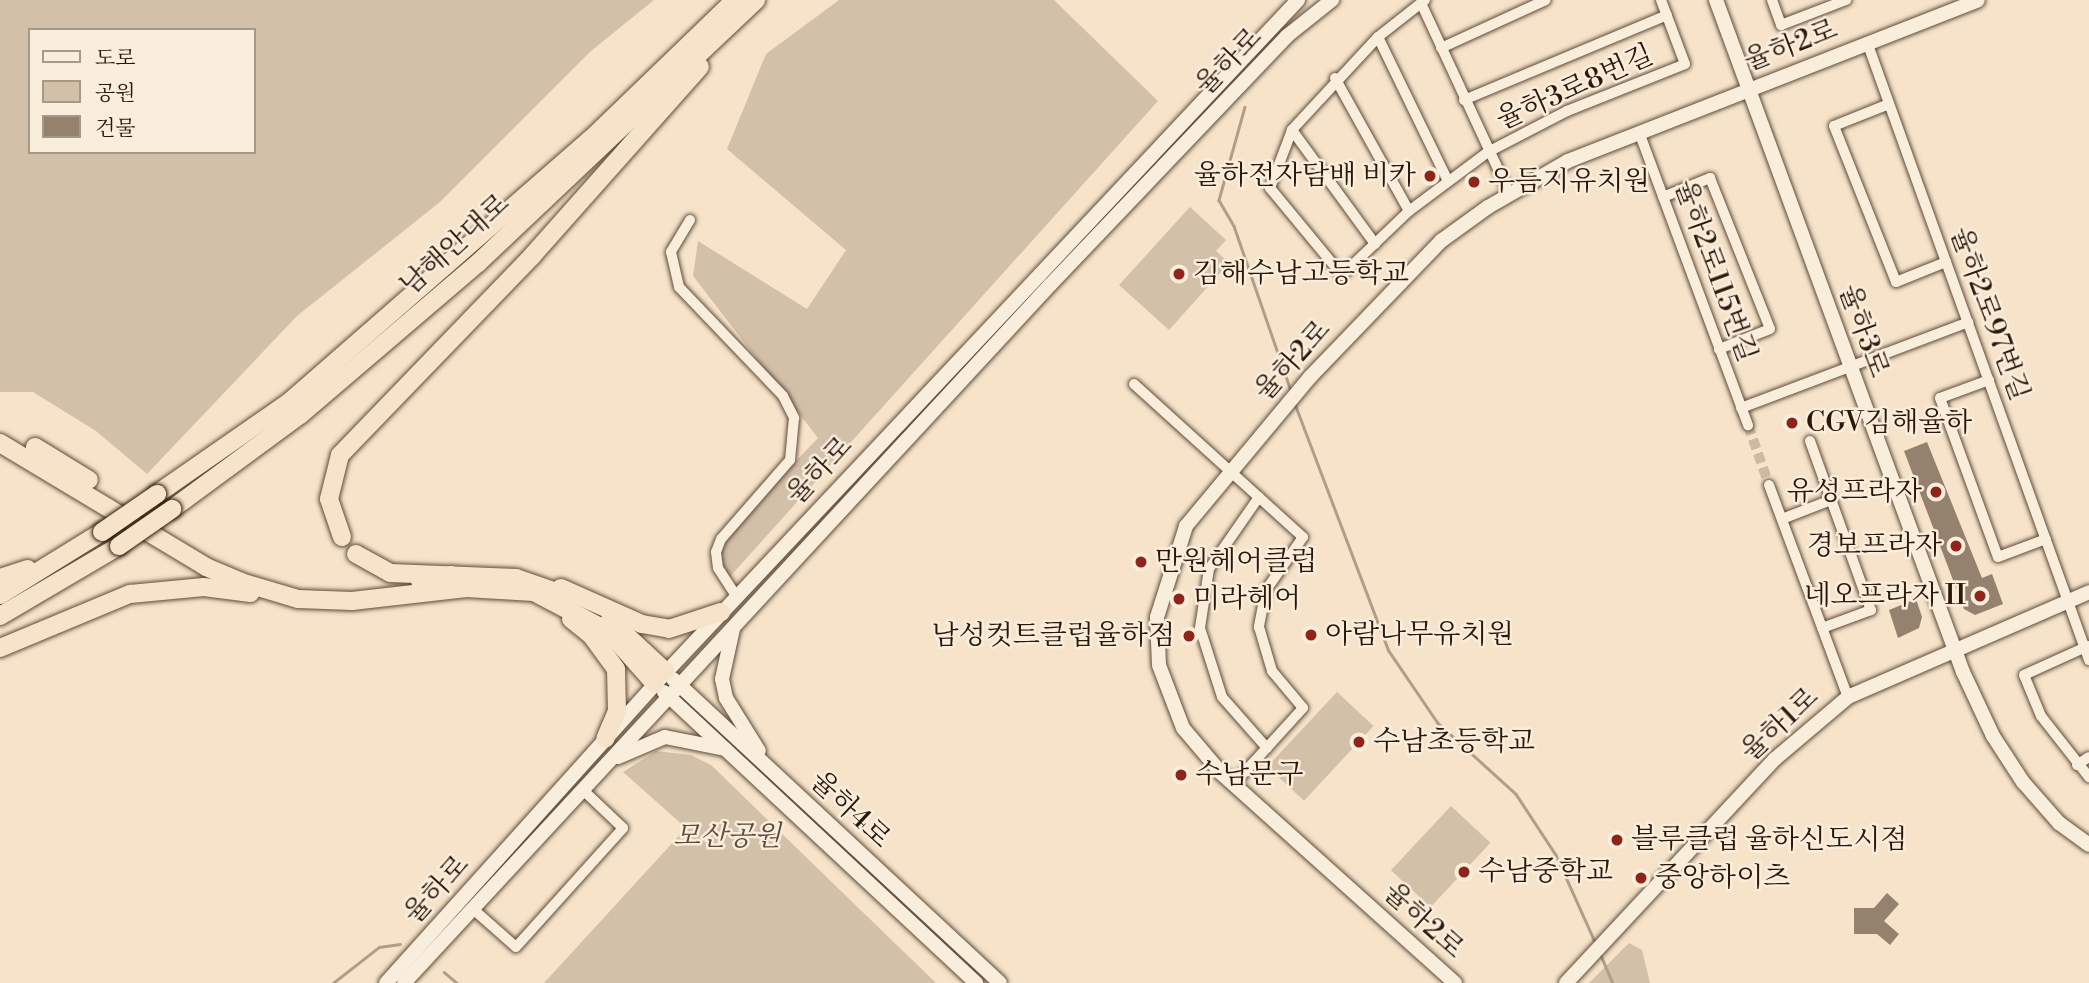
<!DOCTYPE html>
<meta charset="utf-8">
<style>
body{margin:0}
#map{position:relative;width:2089px;height:983px;overflow:hidden;background:#f6e3c9;font-family:"Libre Bodoni","Noto Serif KR",serif}
div>[style]{position:absolute}
.green>*{inset:0;background:#d3c0a9;transform-origin:0 0}
.stream>*{height:2.5px;margin:-1.25px;padding:0 1.25px;transform-origin:1.25px;border-radius:1.25px;background:#b19e88}
.building>*{inset:0;background:#95826e}
.street-tunnel>*{height:10px;margin-top:-5px;transform-origin:0;background:repeating-linear-gradient(90deg,#cdbaa3 0 10px,transparent 0 15px)}
.roads{filter:drop-shadow(0 0 2px #5e4b3a) drop-shadow(0 0 2px #5e4b3a)}
.street>*{height:10px;margin:-5px;padding:0 5px;transform-origin:5px;border-radius:5px;background:#f9eddc}
.secondary>*{height:14px;margin:-7px;padding:0 7px;transform-origin:7px;border-radius:7px;background:#f9eddc}
.highway>*{height:18px;margin:-9px;padding:0 9px;transform-origin:9px;border-radius:9px;background:#f6e3c9}
.bridges{filter:drop-shadow(0 0 2px #2b180b) drop-shadow(0 0 2px #2b180b)}
.highway-bridge>*{height:18px;margin:-9px;padding:0 9px;transform-origin:9px;border-radius:9px;background:#f6e3c9}
.dots>*{width:19px;height:19px;translate:-50% -50%;box-sizing:border-box;border:4px solid #f9eddc;border-radius:50%}
span{translate:-50% -50%;white-space:nowrap;text-align:center;line-height:1.15;-webkit-text-stroke:5px #f9eddc;paint-order:stroke}
.street-label{font-size:28px;color:#2b180b}
.poi-label{font-size:28px;color:#2b180b}
.right{translate:-100% -50%;text-align:right}
.left{translate:0 -50%;text-align:left}
.park-label{font-size:28px;color:#5d4a3a;font-style:italic}
.legend{position:absolute;left:28px;top:28px;width:228px;height:126px;box-sizing:border-box;background:#f9eddc;border:2px solid #a79888;margin:0;padding:9px 12px;list-style:none;font-size:21px;color:#2b180b}
.legend li{display:flex;align-items:center;gap:14px;height:35px}
.legend b{width:35px;border:2px solid #a79888}
</style>
<div id="map">
<div class="green">
<i style="clip-path:polygon(evenodd,0 0,654px 0,591px 51px,440px 202px,297px 316px,147px 474px,96px 431px,33px 392px,0 392px,0 0,30px 30px,254px 30px,254px 152px,30px 152px,30px 30px)"></i>
<i style="clip-path:polygon(839px 0,1054px 0,1158px 101px,726px 581px,718px 568px,721px 539px,818px 438px,693px 276px,698px 241px,807px 309px,846px 250px,727px 149px,766px 54px)"></i>
<i style="clip-path:polygon(1190px 207px,1226px 240px,1216px 251px,1229px 263px,1169px 330px,1119px 285px)"></i>
<i style="left:1337px;top:692px;width:50px;height:102px;rotate:43deg"></i>
<i style="clip-path:polygon(656px 751px,691px 755px,711px 765px,936px 983px,544px 983px,686px 828px,623px 772px)"></i>
<i style="left:1451px;top:806px;width:54px;height:88px;rotate:43deg"></i>
<i style="clip-path:polygon(1629px 943px,1642px 950px,1650px 983px,1589px 983px)"></i>
</div>
<div class="stream">
<i style="left:1245px;top:107px;width:97px;rotate:105.6deg"></i>
<i style="left:1219px;top:200px;width:30px;rotate:60deg"></i>
<i style="left:1234px;top:226px;width:175px;rotate:70.9deg"></i>
<i style="left:1295px;top:404px;width:264px;rotate:69.2deg"></i>
<i style="left:1389px;top:651px;width:87px;rotate:55.8deg"></i>
<i style="left:1438px;top:723px;width:105px;rotate:42.3deg"></i>
<i style="left:1516px;top:794px;width:73px;rotate:56.7deg"></i>
<i style="left:1556px;top:855px;width:98px;rotate:65.8deg"></i>
<i style="left:1600px;top:953px;width:33px;rotate:67deg"></i>
<i style="left:444px;top:972px;width:17px;rotate:40deg"></i>
<i style="left:333px;top:983px;width:58px;rotate:-38deg"></i>
<i style="left:379px;top:947px;width:21px;rotate:-8deg"></i>
</div>
<div class="building">
<i style="clip-path:polygon(1927px 442px,1982px 578px,1992px 574px,2003px 604px,1975px 615px,1964px 609px,1904px 451px)"></i>
<i style="clip-path:polygon(1916px 599px,1922px 617px,1919px 628px,1898px 638px,1889px 610px)"></i>
<i style="clip-path:polygon(1887px 893px,1899px 904px,1884px 921px,1899px 934px,1890px 945px,1877px 934px,1854px 934px,1854px 908px,1874px 908px)"></i>
</div>
<div class="street-tunnel">
<i style="left:1748px;top:425px;width:64px;rotate:70.7deg"></i>
</div>
<div class="roads">
<div class="street">
<i style="left:1425px;top:0;width:60px;rotate:141.8deg"></i>
<i style="left:1378px;top:37px;width:127px;rotate:132.8deg"></i>
<i style="left:1292px;top:130px;width:62px;rotate:110.8deg"></i>
<i style="left:1270px;top:188px;width:113px;rotate:50.4deg"></i>
<i style="left:1342px;top:275px;width:93px;rotate:-43.7deg"></i>
<i style="left:1409px;top:211px;width:99px;rotate:-36.8deg"></i>
<i style="left:1488px;top:152px;width:89px;rotate:-27.4deg"></i>
<i style="left:1567px;top:111px;width:127px;rotate:-21.7deg"></i>
<i style="left:1685px;top:64px;width:68px;rotate:-110.6deg"></i>
<i style="left:1772px;top:0;width:27px;rotate:70deg"></i>
<i style="left:1781px;top:25px;width:70px;rotate:-21deg"></i>
<i style="left:1421px;top:3px;width:209px;rotate:65.1deg"></i>
<i style="left:1378px;top:37px;width:158px;rotate:64.1deg"></i>
<i style="left:1867px;top:42px;width:657px;rotate:70.24deg"></i>
<i style="left:1441px;top:48px;width:115px;rotate:-24.6deg"></i>
<i style="left:1335px;top:78px;width:152px;rotate:60.9deg"></i>
<i style="left:1464px;top:100px;width:220px;rotate:-22.7deg"></i>
<i style="left:1889px;top:104px;width:59px;rotate:158.2deg"></i>
<i style="left:1834px;top:126px;width:168px;rotate:68.3deg"></i>
<i style="left:1896px;top:282px;width:54px;rotate:-21.8deg"></i>
<i style="left:1292px;top:130px;width:141px;rotate:53.9deg"></i>
<i style="left:1639px;top:132px;width:313px;rotate:69.6deg"></i>
<i style="left:1663px;top:197px;width:51px;rotate:-22deg"></i>
<i style="left:1710px;top:178px;width:162px;rotate:68.3deg"></i>
<i style="left:1770px;top:329px;width:55px;rotate:158.6deg"></i>
<i style="left:690px;top:220px;width:37px;rotate:121deg"></i>
<i style="left:671px;top:252px;width:36px;rotate:77deg"></i>
<i style="left:679px;top:287px;width:151px;rotate:46.3deg"></i>
<i style="left:783px;top:396px;width:25px;rotate:63deg"></i>
<i style="left:794px;top:418px;width:42px;rotate:95.4deg"></i>
<i style="left:790px;top:460px;width:105px;rotate:131.1deg"></i>
<i style="left:721px;top:539px;width:14px;rotate:111deg"></i>
<i style="left:716px;top:552px;width:16px;rotate:83deg"></i>
<i style="left:718px;top:568px;width:33px;rotate:57deg"></i>
<i style="left:1989px;top:380px;width:52px;rotate:159.8deg"></i>
<i style="left:1940px;top:398px;width:169px;rotate:70deg"></i>
<i style="left:1998px;top:557px;width:51px;rotate:-20.6deg"></i>
<i style="left:1134px;top:384px;width:228px;rotate:42.2deg"></i>
<i style="left:1303px;top:537px;width:65px;rotate:124.9deg"></i>
<i style="left:1266px;top:590px;width:38px;rotate:101deg"></i>
<i style="left:1259px;top:627px;width:46px;rotate:73.5deg"></i>
<i style="left:1272px;top:671px;width:48px;rotate:50deg"></i>
<i style="left:1303px;top:708px;width:104px;rotate:132.3deg"></i>
<i style="left:1741px;top:408px;width:243px;rotate:-20.7deg"></i>
<i style="left:1810px;top:441px;width:180px;rotate:70.2deg"></i>
<i style="left:1871px;top:610px;width:52px;rotate:159.8deg"></i>
<i style="left:1769px;top:485px;width:226px;rotate:69.6deg"></i>
<i style="left:1259px;top:497px;width:88px;rotate:124.8deg"></i>
<i style="left:1209px;top:569px;width:60px;rotate:98.7deg"></i>
<i style="left:1200px;top:628px;width:72px;rotate:72.3deg"></i>
<i style="left:1222px;top:697px;width:68px;rotate:48.6deg"></i>
<i style="left:1782px;top:519px;width:53px;rotate:-21.2deg"></i>
<i style="left:2088px;top:646px;width:70px;rotate:155.6deg"></i>
<i style="left:2024px;top:675px;width:44px;rotate:67.5deg"></i>
<i style="left:2041px;top:716px;width:78px;rotate:51.8deg"></i>
<i style="left:2077px;top:765px;width:14px;rotate:-34deg"></i>
<i style="left:473px;top:909px;width:57px;rotate:41.5deg"></i>
<i style="left:516px;top:947px;width:160px;rotate:-48deg"></i>
<i style="left:623px;top:828px;width:55px;rotate:-136.5deg"></i>
</div>
<div class="secondary">
<i style="left:1716px;top:0;width:716px;rotate:69.82deg"></i>
<i style="left:1963px;top:672px;width:71px;rotate:64.9deg"></i>
<i style="left:1993px;top:736px;width:55px;rotate:56.9deg"></i>
<i style="left:2023px;top:782px;width:55px;rotate:48.7deg"></i>
<i style="left:2059px;top:823px;width:37px;rotate:36deg"></i>
<i style="left:733px;top:629px;width:51px;rotate:102.4deg"></i>
<i style="left:722px;top:679px;width:19px;rotate:78deg"></i>
<i style="left:726px;top:698px;width:62px;rotate:58.1deg"></i>
<i style="left:673px;top:679px;width:446px;rotate:42.9deg"></i>
<i style="left:664px;top:692px;width:427px;rotate:43deg"></i>
<i style="left:618px;top:757px;width:51px;rotate:-23.1deg"></i>
<i style="left:665px;top:737px;width:61px;rotate:11.3deg"></i>
<i style="left:386px;top:983px;width:402px;rotate:-48deg"></i>
<i style="left:655px;top:684px;width:939px;rotate:-46.77deg"></i>
<i style="left:404px;top:983px;width:951px;rotate:-47.22deg"></i>
<i style="left:1050px;top:285px;width:344px;rotate:-46.4deg"></i>
<i style="left:1287px;top:36px;width:58px;rotate:-38.7deg"></i>
<i style="left:1455px;top:983px;width:313px;rotate:-138.1deg"></i>
<i style="left:1222px;top:774px;width:60px;rotate:-130.3deg"></i>
<i style="left:1183px;top:728px;width:67px;rotate:-110.9deg"></i>
<i style="left:1159px;top:665px;width:48px;rotate:-92.4deg"></i>
<i style="left:1157px;top:617px;width:96px;rotate:-72.3deg"></i>
<i style="left:1186px;top:526px;width:194px;rotate:-50.2deg"></i>
<i style="left:1310px;top:377px;width:189px;rotate:-46.1deg"></i>
<i style="left:1441px;top:241px;width:58px;rotate:-35.9deg"></i>
<i style="left:1488px;top:207px;width:92px;rotate:-29.9deg"></i>
<i style="left:1568px;top:161px;width:440px;rotate:-21.4deg"></i>
<i style="left:1566px;top:983px;width:306px;rotate:-47deg"></i>
<i style="left:1775px;top:759px;width:96px;rotate:-40.3deg"></i>
<i style="left:1848px;top:697px;width:263px;rotate:-23.5deg"></i>
</div>
<div class="highway">
<i style="left:0;top:443px;width:240px;rotate:31deg"></i>
<i style="left:206px;top:567px;width:38px;rotate:23deg"></i>
<i style="left:241px;top:582px;width:59px;rotate:16.6deg"></i>
<i style="left:298px;top:599px;width:54px;rotate:2.1deg"></i>
<i style="left:352px;top:601px;width:115px;rotate:-6.5deg"></i>
<i style="left:466px;top:588px;width:68px;rotate:3.4deg"></i>
<i style="left:534px;top:592px;width:84px;rotate:27.8deg"></i>
<i style="left:608px;top:631px;width:71px;rotate:48.4deg"></i>
<i style="left:35px;top:447px;width:63px;rotate:31.4deg"></i>
<i style="left:157px;top:494px;width:160px;rotate:-34.8deg"></i>
<i style="left:288px;top:403px;width:402px;rotate:-41.1deg"></i>
<i style="left:591px;top:139px;width:200px;rotate:-44deg"></i>
<i style="left:172px;top:509px;width:159px;rotate:-36.3deg"></i>
<i style="left:300px;top:415px;width:234px;rotate:-40.5deg"></i>
<i style="left:478px;top:263px;width:383px;rotate:-43.4deg"></i>
<i style="left:342px;top:537px;width:40px;rotate:-108.9deg"></i>
<i style="left:329px;top:499px;width:45px;rotate:-76deg"></i>
<i style="left:340px;top:455px;width:277px;rotate:-46deg"></i>
<i style="left:532px;top:256px;width:253px;rotate:-48.4deg"></i>
<i style="left:356px;top:554px;width:39px;rotate:29deg"></i>
<i style="left:390px;top:573px;width:126px;rotate:2.3deg"></i>
<i style="left:516px;top:578px;width:58px;rotate:19.1deg"></i>
<i style="left:0;top:578px;width:29px;rotate:-18deg"></i>
<i style="left:420px;top:581px;width:32px;rotate:-11deg"></i>
<i style="left:561px;top:588px;width:89px;rotate:24deg"></i>
<i style="left:642px;top:624px;width:27px;rotate:10deg"></i>
<i style="left:669px;top:629px;width:55px;rotate:-18.1deg"></i>
<i style="left:0;top:595px;width:120px;rotate:-31.7deg"></i>
<i style="left:0;top:616px;width:138px;rotate:-30.5deg"></i>
<i style="left:571px;top:619px;width:26px;rotate:39deg"></i>
<i style="left:591px;top:635px;width:42px;rotate:53.7deg"></i>
<i style="left:616px;top:669px;width:42px;rotate:88.6deg"></i>
<i style="left:617px;top:711px;width:30px;rotate:113deg"></i>
<i style="left:610px;top:620px;width:76px;rotate:42.9deg"></i>
<i style="left:0;top:648px;width:141px;rotate:-22.6deg"></i>
<i style="left:130px;top:594px;width:74px;rotate:-5.4deg"></i>
<i style="left:204px;top:587px;width:47px;rotate:7.3deg"></i>
</div>
</div>
<div class="bridges">
<div class="highway-bridge">
<i style="left:102px;top:532px;width:67px;rotate:-34.6deg"></i>
<i style="left:119px;top:546px;width:65px;rotate:-34.9deg"></i>
</div>
</div>
<div class="dots">
<i style="left:1430px;top:176px;background:#8f2418"></i>
<i style="left:1474px;top:182px;background:#8f2418"></i>
<i style="left:1179px;top:274px;background:#8f2418"></i>
<i style="left:1792px;top:423px;background:#8f2418"></i>
<i style="left:1936px;top:492px;background:#8f2418"></i>
<i style="left:1956px;top:546px;background:#8f2418"></i>
<i style="left:1141px;top:562px;background:#8f2418"></i>
<i style="left:1980px;top:596px;background:#8f2418"></i>
<i style="left:1179px;top:599px;background:#8f2418"></i>
<i style="left:1311px;top:635px;background:#8f2418"></i>
<i style="left:1189px;top:636px;background:#8f2418"></i>
<i style="left:1359px;top:742px;background:#8f2418"></i>
<i style="left:1181px;top:775px;background:#8f2418"></i>
<i style="left:1617px;top:840px;background:#8f2418"></i>
<i style="left:1464px;top:872px;background:#8f2418"></i>
<i style="left:1641px;top:878px;background:#8f2418"></i>
</div>
<div class="street-label">
<span style="left:1791px;top:46px;rotate:-21deg">율하2로</span>
<span style="left:1229px;top:62px;rotate:-46deg">율하로</span>
<span style="left:1575px;top:88px;rotate:-24deg">율하3로8번길</span>
<span style="left:455px;top:245px;rotate:-42deg">남해안대로</span>
<span style="left:1715px;top:271px;rotate:70deg">율하2로115번길</span>
<span style="left:1989px;top:314px;rotate:70deg">율하2로97번길</span>
<span style="left:1863px;top:331px;rotate:70deg">율하3로</span>
<span style="left:1293px;top:361px;rotate:-48deg">율하2로</span>
<span style="left:820px;top:471px;rotate:-47deg">율하로</span>
<span style="left:1780px;top:725px;rotate:-43deg">율하1로</span>
<span style="left:850px;top:810px;rotate:43deg">율하4로</span>
<span style="left:437px;top:890px;rotate:-48deg">율하로</span>
<span style="left:1423px;top:921px;rotate:42deg">율하2로</span>
</div>
<div class="poi-label">
<span class="right" style="left:1416px;top:176px">율하전자담배 비카</span>
<span class="left" style="left:1488px;top:182px">우듬지유치원</span>
<span class="left" style="left:1193px;top:274px">김해수남고등학교</span>
<span class="left" style="left:1806px;top:423px">CGV김해율하</span>
<span class="right" style="left:1922px;top:492px">유성프라자</span>
<span class="right" style="left:1942px;top:546px">경보프라자</span>
<span class="left" style="left:1155px;top:562px">만원헤어클럽</span>
<span class="right" style="left:1966px;top:596px">네오프라자 II</span>
<span class="left" style="left:1193px;top:599px">미라헤어</span>
<span class="left" style="left:1325px;top:635px">아람나무유치원</span>
<span class="right" style="left:1175px;top:636px">남성컷트클럽율하점</span>
<span class="left" style="left:1373px;top:742px">수남초등학교</span>
<span class="left" style="left:1195px;top:775px">수남문구</span>
<span class="left" style="left:1631px;top:840px">블루클럽 율하신도시점</span>
<span class="left" style="left:1478px;top:872px">수남중학교</span>
<span class="left" style="left:1655px;top:878px">중앙하이츠</span>
</div>
<div class="park-label">
<span style="left:727px;top:837px">모산공원</span>
</div>
<ul class="legend">
<li><b style="height:9px;background:#f9eddc"></b>도로</li>
<li><b style="height:19px;background:#d3c0a9"></b>공원</li>
<li><b style="height:19px;background:#95826e"></b>건물</li>
</ul>
</div>
